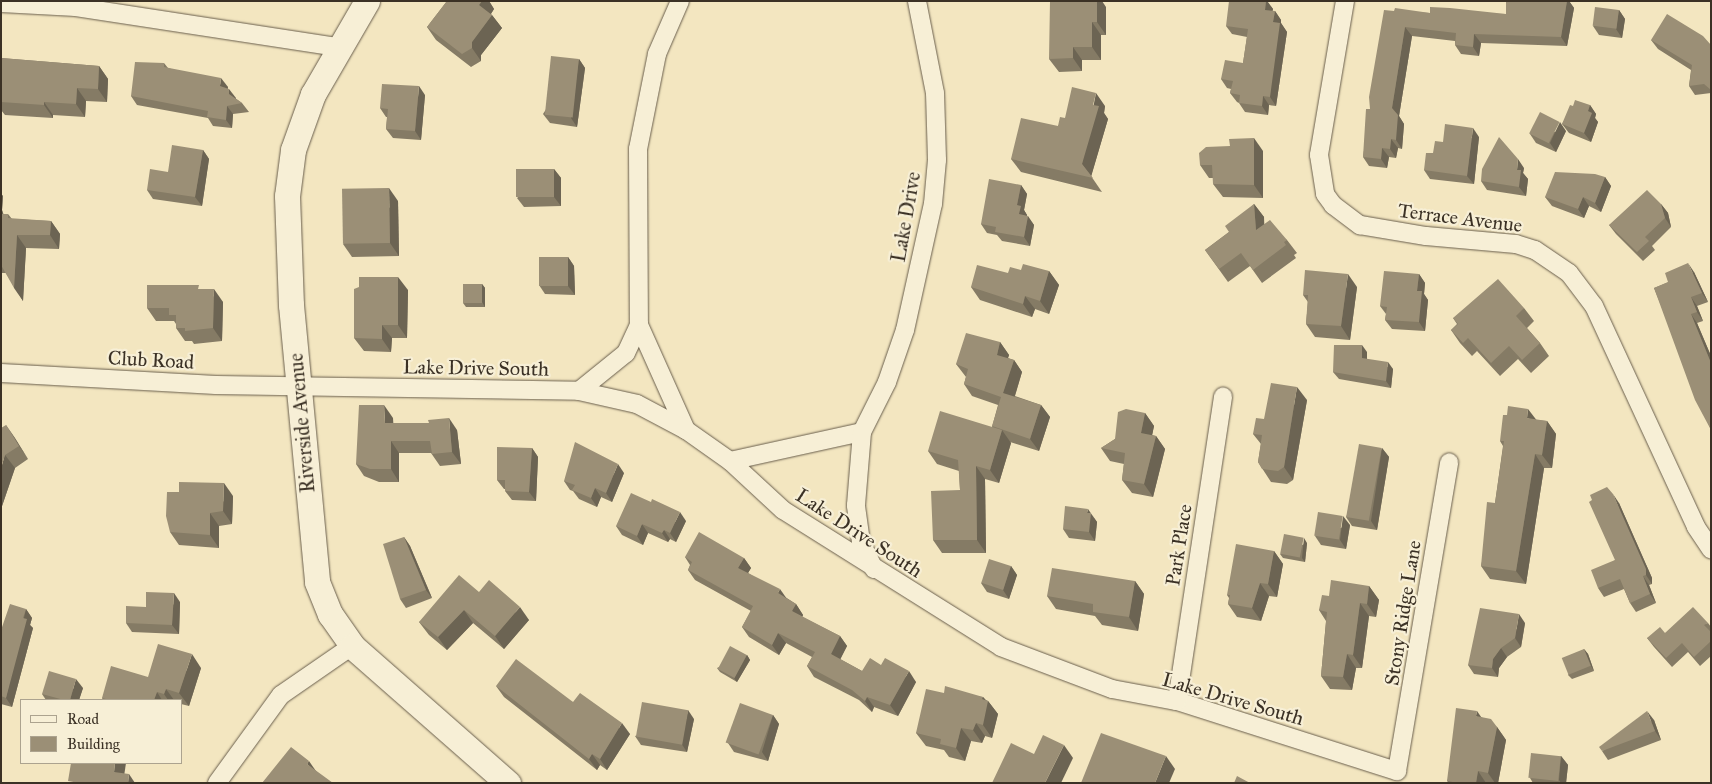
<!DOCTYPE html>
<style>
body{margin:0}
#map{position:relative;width:1712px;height:784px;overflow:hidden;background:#f3e6c0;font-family:"IM FELL Great Primer",serif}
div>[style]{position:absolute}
.roads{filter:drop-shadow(0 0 1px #695e4c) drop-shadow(0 0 1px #695e4c)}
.street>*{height:18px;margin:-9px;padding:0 9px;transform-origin:9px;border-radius:9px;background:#f7efd6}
.secondary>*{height:25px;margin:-12.5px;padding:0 12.5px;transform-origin:12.5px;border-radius:12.5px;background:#f7efd6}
.wall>*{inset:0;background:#857b65}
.shaded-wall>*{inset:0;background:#6c6453}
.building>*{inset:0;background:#9b8f76;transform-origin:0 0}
span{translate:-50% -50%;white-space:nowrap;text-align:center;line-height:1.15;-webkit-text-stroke:4.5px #f7efd6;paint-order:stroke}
.street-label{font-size:20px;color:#3b3125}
.frame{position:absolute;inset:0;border:2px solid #3b3125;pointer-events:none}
.legend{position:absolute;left:20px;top:699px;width:162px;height:65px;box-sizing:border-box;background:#f7efd6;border:1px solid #aca38f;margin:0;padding:6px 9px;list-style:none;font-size:15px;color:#3b3125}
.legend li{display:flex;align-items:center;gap:10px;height:25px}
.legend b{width:25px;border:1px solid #aca38f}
</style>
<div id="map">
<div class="roads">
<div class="street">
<i style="left:680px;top:1px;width:58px;rotate:113.5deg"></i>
<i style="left:657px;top:54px;width:97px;rotate:101.3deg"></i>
<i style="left:638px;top:149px;width:176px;rotate:89.7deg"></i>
<i style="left:639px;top:325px;width:115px;rotate:65.9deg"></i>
<i style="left:1345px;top:1px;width:156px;rotate:99.6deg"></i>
<i style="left:1319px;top:155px;width:39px;rotate:81deg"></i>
<i style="left:1325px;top:194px;width:14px;rotate:54deg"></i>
<i style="left:1333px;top:205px;width:34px;rotate:37deg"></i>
<i style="left:1360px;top:225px;width:67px;rotate:9.5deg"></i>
<i style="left:1426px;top:236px;width:90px;rotate:5.1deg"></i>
<i style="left:1516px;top:244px;width:20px;rotate:18deg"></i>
<i style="left:1535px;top:250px;width:41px;rotate:34.1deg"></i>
<i style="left:1569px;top:273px;width:41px;rotate:52.9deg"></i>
<i style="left:1594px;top:306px;width:243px;rotate:65.2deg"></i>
<i style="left:1696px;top:527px;width:27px;rotate:56deg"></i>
<i style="left:1px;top:3px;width:75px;rotate:3.1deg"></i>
<i style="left:76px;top:7px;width:265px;rotate:8.7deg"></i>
<i style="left:1px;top:373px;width:215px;rotate:3.2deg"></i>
<i style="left:216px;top:385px;width:363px;rotate:0.9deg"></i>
<i style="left:579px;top:391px;width:59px;rotate:12.6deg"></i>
<i style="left:637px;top:404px;width:55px;rotate:28deg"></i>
<i style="left:686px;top:430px;width:54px;rotate:35.2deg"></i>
<i style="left:730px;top:461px;width:72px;rotate:42.8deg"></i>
<i style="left:783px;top:510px;width:257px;rotate:32.1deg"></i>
<i style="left:1001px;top:647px;width:119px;rotate:20.7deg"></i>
<i style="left:1112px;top:689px;width:66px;rotate:10.5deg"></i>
<i style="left:1177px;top:701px;width:231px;rotate:17.7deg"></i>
<i style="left:1397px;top:771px;width:313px;rotate:-80.4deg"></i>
<i style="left:579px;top:391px;width:60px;rotate:-39deg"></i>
<i style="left:626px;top:353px;width:31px;rotate:-65deg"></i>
<i style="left:730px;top:461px;width:135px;rotate:-12.4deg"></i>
<i style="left:874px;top:569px;width:30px;rotate:-116deg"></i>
<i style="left:861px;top:542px;width:37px;rotate:-98deg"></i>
<i style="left:856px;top:505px;width:73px;rotate:-85.3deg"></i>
<i style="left:862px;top:432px;width:56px;rotate:-63.4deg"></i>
<i style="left:887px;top:382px;width:55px;rotate:-70.9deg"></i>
<i style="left:905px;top:330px;width:129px;rotate:-77.5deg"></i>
<i style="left:933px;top:204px;width:44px;rotate:-84.8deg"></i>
<i style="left:937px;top:160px;width:67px;rotate:-91.7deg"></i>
<i style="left:935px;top:93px;width:94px;rotate:-101.1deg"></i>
<i style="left:1177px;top:701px;width:308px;rotate:-81.4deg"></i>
<i style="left:217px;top:783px;width:109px;rotate:-54deg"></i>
<i style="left:281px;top:695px;width:86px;rotate:-34.6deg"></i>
</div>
<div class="secondary">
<i style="left:367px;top:1px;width:108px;rotate:120.1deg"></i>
<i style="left:313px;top:94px;width:59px;rotate:109.7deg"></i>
<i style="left:293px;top:150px;width:46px;rotate:97.4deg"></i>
<i style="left:287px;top:196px;width:109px;rotate:87.9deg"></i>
<i style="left:291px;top:305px;width:278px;rotate:84.6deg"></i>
<i style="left:317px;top:582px;width:35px;rotate:68deg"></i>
<i style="left:330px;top:614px;width:39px;rotate:55deg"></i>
<i style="left:352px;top:646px;width:208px;rotate:41.3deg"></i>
</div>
</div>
<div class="wall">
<i style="clip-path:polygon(447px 1px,489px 1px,494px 9px,491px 14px,502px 28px,481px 55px,481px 61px,471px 67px,436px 40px,427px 27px)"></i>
<i style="clip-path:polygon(1266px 1px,1267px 1px,1273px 9px,1272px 11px,1275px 11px,1281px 20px,1281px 23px,1287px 32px,1276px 106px,1269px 105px,1268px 115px,1245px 112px,1239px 103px,1237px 102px,1230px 93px,1231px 89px,1227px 88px,1221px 79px,1243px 63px,1247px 37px,1232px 34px,1226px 26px)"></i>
<i style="clip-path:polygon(1506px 1px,1569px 1px,1574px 8px,1567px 46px,1481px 43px,1479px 56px,1461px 54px,1455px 45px,1455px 41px,1412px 36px,1399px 116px,1404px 124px,1402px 149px,1398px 148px,1396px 158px,1389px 157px,1387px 168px,1369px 166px,1363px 157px,1370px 109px,1394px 11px,1430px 13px,1506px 14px)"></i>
<i style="clip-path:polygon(1106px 7px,1106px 35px,1101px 35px,1101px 60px,1082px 60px,1082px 71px,1059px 72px,1049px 59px)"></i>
<i style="clip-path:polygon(1619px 10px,1625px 19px,1622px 38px,1599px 35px,1593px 26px)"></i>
<i style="clip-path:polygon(1651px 40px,1711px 45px,1711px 93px,1695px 95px,1689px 86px,1691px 70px,1658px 49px)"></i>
<i style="clip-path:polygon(1px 58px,99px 66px,108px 79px,107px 102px,86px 101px,85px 117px,53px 115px,53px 118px,5px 115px,1px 110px)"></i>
<i style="clip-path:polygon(579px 59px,585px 68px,577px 127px,550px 123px,543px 114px)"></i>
<i style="clip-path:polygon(164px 63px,168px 68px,228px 87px,227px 88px,235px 98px,242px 103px,249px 112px,233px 114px,232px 128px,213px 126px,208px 118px,137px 105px,131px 96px)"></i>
<i style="clip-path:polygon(425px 95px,421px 140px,393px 138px,386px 129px,387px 117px,386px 117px,380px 108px)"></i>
<i style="clip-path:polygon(1590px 105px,1596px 114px,1595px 118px,1598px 122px,1591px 142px,1569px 133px,1562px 124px,1573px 106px)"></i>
<i style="clip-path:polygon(1105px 106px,1104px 113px,1108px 119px,1091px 176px,1102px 192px,1021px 172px,1011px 159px,1058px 126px,1065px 118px)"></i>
<i style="clip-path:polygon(1566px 131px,1556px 152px,1536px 143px,1530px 134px)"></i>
<i style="clip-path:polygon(1479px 137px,1474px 184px,1430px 179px,1424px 170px,1443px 142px)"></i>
<i style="clip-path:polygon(203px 150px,209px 159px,202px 206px,153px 199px,147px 190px,168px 172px)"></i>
<i style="clip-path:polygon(1263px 151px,1263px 198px,1223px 197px,1213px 184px,1213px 178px,1209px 178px,1200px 165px)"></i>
<i style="clip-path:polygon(1524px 168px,1523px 173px,1528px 179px,1526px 196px,1487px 190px,1481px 181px)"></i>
<i style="clip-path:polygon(554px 169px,561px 178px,561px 206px,524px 207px,517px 198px)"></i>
<i style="clip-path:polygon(1605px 177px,1611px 186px,1601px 212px,1589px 206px,1584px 218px,1552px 206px,1545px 197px)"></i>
<i style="clip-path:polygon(1021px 185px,1027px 194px,1024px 210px,1027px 215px,1027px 216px,1034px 225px,1030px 246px,1002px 241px,997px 235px,987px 233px,981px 224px)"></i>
<i style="clip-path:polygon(1px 194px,3px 196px,2px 210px,3px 214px,8px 214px,12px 219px,51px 221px,60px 234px,59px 249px,26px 248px,23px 301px,6px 273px,1px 273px)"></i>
<i style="clip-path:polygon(398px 201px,399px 256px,352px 257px,343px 244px)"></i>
<i style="clip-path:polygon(1254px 204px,1264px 217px,1264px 224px,1287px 240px,1297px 253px,1294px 255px,1296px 258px,1262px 283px,1250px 266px,1228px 282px,1205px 250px,1229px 232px)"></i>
<i style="clip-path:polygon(1661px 204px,1668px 213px,1671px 227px,1652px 246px,1655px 250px,1643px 261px,1616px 234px,1609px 225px)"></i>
<i style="clip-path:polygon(568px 257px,574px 266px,575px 295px,545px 294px,539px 285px)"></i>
<i style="clip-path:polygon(1021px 270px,1049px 271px,1059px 285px,1049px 314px,1035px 309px,1032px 317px,980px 300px,971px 287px,1008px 273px)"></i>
<i style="clip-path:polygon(1694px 272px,1708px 302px,1697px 306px,1703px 321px,1697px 323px,1711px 356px,1711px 430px,1654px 288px)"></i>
<i style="clip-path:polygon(1419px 274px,1425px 283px,1424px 294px,1428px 300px,1425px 331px,1392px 329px,1385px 320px,1386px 314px,1380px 306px)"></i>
<i style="clip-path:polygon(482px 284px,485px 288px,485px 307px,466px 307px,463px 303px)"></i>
<i style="clip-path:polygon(1357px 287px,1350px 340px,1315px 337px,1306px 324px,1308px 302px,1303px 295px)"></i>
<i style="clip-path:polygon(201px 289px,223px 302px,222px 341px,194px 344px,192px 341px,185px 341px,176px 328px,176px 324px,174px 321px,156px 321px,147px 308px)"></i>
<i style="clip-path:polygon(408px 290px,407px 338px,392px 338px,391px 352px,364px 351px,354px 338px)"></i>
<i style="clip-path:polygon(1524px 308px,1534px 321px,1527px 328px,1540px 343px,1549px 356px,1531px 373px,1518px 359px,1500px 376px,1477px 351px,1472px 356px,1460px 343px,1451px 330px,1457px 324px,1453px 318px)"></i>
<i style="clip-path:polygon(1000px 342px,1009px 355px,1008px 358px,1014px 360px,1022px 372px,1015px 396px,1041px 405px,1050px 417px,1039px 451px,1010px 442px,1011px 443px,999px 483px,985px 479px,986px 553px,942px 553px,933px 540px,960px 490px,959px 471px,937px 464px,928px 451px,992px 427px,998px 405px,972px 396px,964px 384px,966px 377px,956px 364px)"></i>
<i style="clip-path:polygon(1367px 352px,1367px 359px,1393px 369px,1391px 388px,1339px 379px,1333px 372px)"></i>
<i style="clip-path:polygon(1307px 400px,1293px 480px,1287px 484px,1271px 482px,1258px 462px,1261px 444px,1253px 434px,1264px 419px)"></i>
<i style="clip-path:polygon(1145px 413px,1154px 426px,1152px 435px,1156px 436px,1165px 449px,1153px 497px,1132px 493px,1122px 480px,1124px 464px,1110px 461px,1101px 448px,1115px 439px)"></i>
<i style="clip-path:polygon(393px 418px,393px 423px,457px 430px,461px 464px,440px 466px,431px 453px,399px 453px,399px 482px,379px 482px,364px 476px,356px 464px)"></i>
<i style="clip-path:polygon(1536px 420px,1547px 421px,1556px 434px,1552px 468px,1544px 468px,1526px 584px,1490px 579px,1481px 566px,1495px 503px,1503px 446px,1500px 441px)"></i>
<i style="clip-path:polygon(6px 425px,28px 459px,15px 468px,1px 509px)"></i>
<i style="clip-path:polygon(532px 448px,538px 457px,536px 501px,512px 500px,505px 491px,505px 489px,504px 489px,497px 480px)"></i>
<i style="clip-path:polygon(1382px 448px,1389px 457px,1377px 530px,1352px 526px,1346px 517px)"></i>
<i style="clip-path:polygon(624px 473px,612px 502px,601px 497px,597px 507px,579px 499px,573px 491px,570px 490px,564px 481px)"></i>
<i style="clip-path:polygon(233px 496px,232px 524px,219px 526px,219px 548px,179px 545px,170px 532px)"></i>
<i style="clip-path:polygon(1619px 503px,1652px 578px,1652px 584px,1649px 585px,1656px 603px,1636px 612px,1630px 603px,1624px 589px,1604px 597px,1598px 588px,1615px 560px)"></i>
<i style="clip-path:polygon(1094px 518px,1097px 522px,1095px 541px,1069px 538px,1063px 529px)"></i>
<i style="clip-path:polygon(686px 521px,676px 542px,670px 539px,668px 542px,648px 533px,643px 545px,622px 535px,616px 526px)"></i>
<i style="clip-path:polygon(1350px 525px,1346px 549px,1321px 545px,1315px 536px)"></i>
<i style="clip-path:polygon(404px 537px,410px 546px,432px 598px,406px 608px,400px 599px)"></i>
<i style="clip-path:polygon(1307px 543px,1305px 562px,1283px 558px,1280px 554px)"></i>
<i style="clip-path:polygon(1274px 551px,1283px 564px,1277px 597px,1269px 596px,1261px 621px,1237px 617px,1228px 604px,1229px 598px,1227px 595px)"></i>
<i style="clip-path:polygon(685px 557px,744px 558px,751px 568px,748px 573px,796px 604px,803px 615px,802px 617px,840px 636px,847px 646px,840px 659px,862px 671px,881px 665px,916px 682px,898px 716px,874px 707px,872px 712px,859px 700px,814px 677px,807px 666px,812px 657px,786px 643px,779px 655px,749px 637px,742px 627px,751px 611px,695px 580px,688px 570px,690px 565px)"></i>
<i style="clip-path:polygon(1011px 566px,1017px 575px,1009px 599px,987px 592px,981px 583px)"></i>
<i style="clip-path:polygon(1135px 581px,1144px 594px,1138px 631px,1102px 625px,1095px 616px,1056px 609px,1047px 596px)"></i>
<i style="clip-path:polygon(1369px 586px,1379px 600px,1376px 617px,1369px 616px,1362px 668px,1356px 668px,1352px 690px,1330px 689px,1321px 676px,1326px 621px,1319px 610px,1329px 596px)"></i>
<i style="clip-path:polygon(479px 592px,529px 620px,504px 649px,473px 623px,447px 650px,429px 635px,419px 622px)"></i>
<i style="clip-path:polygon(180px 602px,179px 634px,132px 632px,126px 623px)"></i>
<i style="clip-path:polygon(26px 609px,32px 618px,30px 625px,33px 628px,12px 707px,1px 704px,1px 630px)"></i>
<i style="clip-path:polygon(1525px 623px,1521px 647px,1507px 657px,1499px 668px,1498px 677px,1474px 674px,1468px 665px)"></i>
<i style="clip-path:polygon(1708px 623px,1711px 627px,1711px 656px,1700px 666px,1688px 652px,1672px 667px,1654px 647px,1647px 638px,1665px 633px)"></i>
<i style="clip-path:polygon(1584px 649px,1588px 654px,1594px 671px,1572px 679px,1568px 675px)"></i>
<i style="clip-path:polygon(747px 655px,750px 660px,737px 682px,720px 672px,717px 668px)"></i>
<i style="clip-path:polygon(201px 668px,189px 706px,181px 704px,181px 700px,103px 700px,102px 698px,148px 677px)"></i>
<i style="clip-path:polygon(496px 686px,573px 702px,630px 734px,607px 770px,600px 765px,597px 770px,504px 697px)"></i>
<i style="clip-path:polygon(83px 688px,79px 700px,46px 700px,42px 694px)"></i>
<i style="clip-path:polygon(944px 693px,983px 697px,986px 700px,988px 701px,998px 714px,992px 738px,985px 736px,982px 743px,971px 741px,965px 761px,949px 757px,944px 750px,926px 746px,916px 733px)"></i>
<i style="clip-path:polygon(773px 715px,779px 724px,768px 761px,734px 752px,728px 743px)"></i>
<i style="clip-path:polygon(1481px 717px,1497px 727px,1506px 740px,1498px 783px,1449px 783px,1447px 781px)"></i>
<i style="clip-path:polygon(694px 719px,687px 752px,641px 745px,635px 736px)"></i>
<i style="clip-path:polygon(1654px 720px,1661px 740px,1608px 760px,1602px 751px)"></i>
<i style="clip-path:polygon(1561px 756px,1568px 765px,1566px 783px,1533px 783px,1530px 778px)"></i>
</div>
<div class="shaded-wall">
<i style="clip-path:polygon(482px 1px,489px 1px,494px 9px,488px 18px,479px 5px)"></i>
<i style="clip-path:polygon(1097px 1px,1102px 1px,1106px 7px,1106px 35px,1097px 22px)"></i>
<i style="clip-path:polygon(1266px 1px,1267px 1px,1273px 9px,1271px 19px,1265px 10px)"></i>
<i style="clip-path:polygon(1567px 1px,1569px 1px,1574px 8px,1567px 46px,1561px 37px)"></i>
<i style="clip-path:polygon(1619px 10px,1625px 19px,1622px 38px,1616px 29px)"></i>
<i style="clip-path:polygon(1275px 11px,1281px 20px,1281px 23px,1287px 32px,1276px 106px,1270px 97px,1273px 22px)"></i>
<i style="clip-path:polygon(492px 15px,502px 28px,481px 55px,481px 61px,472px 48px,472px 42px)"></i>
<i style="clip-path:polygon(1092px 22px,1101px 35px,1101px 60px,1092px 47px)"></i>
<i style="clip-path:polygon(1405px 27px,1412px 36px,1399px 116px,1404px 124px,1402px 149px,1396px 140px,1392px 108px)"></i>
<i style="clip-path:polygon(1474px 34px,1481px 43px,1479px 56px,1473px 47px)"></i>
<i style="clip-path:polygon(1073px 47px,1082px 60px,1082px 71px,1073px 58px)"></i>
<i style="clip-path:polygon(579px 59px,585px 68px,577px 127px,571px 118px)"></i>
<i style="clip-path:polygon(99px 66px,108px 79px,107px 102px,98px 89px)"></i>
<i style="clip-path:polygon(221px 78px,228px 87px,227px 95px,220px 86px)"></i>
<i style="clip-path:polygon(419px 86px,425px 95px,421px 140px,415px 131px)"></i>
<i style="clip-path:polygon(77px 88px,86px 101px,85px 117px,76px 104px)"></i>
<i style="clip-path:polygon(229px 89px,236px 98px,235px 102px,229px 94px)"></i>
<i style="clip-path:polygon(1096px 93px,1105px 106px,1104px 113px,1108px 119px,1091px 177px,1082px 164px)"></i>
<i style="clip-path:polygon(1263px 96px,1269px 105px,1268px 115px,1262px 106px)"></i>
<i style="clip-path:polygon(44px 102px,53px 115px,53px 118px,44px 105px)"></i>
<i style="clip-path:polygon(1590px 105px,1596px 114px,1595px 118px,1598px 122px,1591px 142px,1584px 133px,1588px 111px)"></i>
<i style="clip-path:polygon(227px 106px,233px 114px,232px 128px,226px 120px)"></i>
<i style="clip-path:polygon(1560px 122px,1566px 131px,1556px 152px,1550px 143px)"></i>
<i style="clip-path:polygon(1473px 128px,1479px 137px,1474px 184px,1467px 176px)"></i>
<i style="clip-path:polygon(1254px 138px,1263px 151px,1263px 198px,1254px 185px)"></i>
<i style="clip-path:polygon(1391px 139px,1398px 148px,1396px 158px,1390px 149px)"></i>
<i style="clip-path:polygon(1382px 148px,1389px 157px,1387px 168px,1381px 159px)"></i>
<i style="clip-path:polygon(203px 150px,209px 159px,202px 206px,195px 197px)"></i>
<i style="clip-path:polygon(1518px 159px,1524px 168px,1523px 173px,1528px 179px,1526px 196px,1519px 187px,1517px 170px)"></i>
<i style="clip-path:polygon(554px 169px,561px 178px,561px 206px,554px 197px)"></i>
<i style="clip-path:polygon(1605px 177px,1611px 186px,1601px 212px,1595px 203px)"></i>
<i style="clip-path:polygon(1021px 185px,1027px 194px,1024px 210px,1027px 215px,1026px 223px,1019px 214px,1017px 205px)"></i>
<i style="clip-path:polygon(389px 188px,398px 201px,399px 256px,390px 243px)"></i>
<i style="clip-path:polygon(1px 194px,3px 196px,2px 210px,8px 227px,1px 217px)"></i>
<i style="clip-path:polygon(1583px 197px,1589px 206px,1584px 218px,1578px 209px)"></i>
<i style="clip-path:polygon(1254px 204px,1264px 217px,1265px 244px,1256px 230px)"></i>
<i style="clip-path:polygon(1661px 204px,1668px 213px,1671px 227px,1665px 218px)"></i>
<i style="clip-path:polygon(1028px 216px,1034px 225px,1030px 246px,1024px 237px)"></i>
<i style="clip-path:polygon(51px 221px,60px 234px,59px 249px,50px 235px)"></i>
<i style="clip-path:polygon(17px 235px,26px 248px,23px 301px,14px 288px)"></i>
<i style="clip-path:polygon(568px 257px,574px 266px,575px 295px,568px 286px)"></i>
<i style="clip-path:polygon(1688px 263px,1694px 272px,1708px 302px,1702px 293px)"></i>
<i style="clip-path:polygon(1049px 271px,1059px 285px,1049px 314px,1040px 301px)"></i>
<i style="clip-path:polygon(1348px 274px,1357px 287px,1350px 340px,1341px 326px)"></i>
<i style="clip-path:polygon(1419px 274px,1425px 283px,1424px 294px,1428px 300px,1425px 331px,1419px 322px,1417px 291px)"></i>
<i style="clip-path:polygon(398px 277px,408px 290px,407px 338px,398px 325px)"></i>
<i style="clip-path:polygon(482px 284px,485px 288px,485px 307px,482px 302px)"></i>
<i style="clip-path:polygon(214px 289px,223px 302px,222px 341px,213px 328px)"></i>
<i style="clip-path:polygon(1025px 296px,1035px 309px,1032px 317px,1023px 304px)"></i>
<i style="clip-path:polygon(1691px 297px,1697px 306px,1703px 321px,1697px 312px)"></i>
<i style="clip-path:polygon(1691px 314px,1697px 323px,1711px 356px,1711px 363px)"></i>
<i style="clip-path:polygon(382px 325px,392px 338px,391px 352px,382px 339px)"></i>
<i style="clip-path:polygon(1000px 342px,1009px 355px,1005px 367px,997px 355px)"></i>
<i style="clip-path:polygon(1362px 345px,1367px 352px,1367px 365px,1362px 358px)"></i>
<i style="clip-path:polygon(1014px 360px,1022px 372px,1012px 405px,1003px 393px)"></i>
<i style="clip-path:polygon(1388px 362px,1393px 369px,1391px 388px,1386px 381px)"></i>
<i style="clip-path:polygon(1297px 387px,1307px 400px,1293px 480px,1284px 467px)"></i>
<i style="clip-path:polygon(384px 405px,393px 418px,394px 435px,385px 423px)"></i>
<i style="clip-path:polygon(1041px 405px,1050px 417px,1039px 451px,1030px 439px)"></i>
<i style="clip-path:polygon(1528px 409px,1538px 422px,1527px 418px)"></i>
<i style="clip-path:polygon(1145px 413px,1154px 426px,1150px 446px,1141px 433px)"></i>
<i style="clip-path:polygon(449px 418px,457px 430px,461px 464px,452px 452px)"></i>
<i style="clip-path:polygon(1547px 421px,1556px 434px,1552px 468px,1542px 455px)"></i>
<i style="clip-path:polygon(6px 425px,15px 438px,28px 459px,19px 446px)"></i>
<i style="clip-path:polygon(1002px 430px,1011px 443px,999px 483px,990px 470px)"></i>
<i style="clip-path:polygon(1156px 436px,1165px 449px,1153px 497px,1144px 484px)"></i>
<i style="clip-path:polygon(391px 441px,399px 453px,399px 482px,391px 469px)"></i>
<i style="clip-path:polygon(532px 448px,538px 457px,536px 501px,529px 492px)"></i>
<i style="clip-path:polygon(1382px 448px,1389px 457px,1377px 530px,1371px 521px)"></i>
<i style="clip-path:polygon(1535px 454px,1544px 468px,1526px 584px,1516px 571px)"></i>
<i style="clip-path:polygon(5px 455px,15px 468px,1px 509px,1px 468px)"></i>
<i style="clip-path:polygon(618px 464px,624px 473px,612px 502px,606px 493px)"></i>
<i style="clip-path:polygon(976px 466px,985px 479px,986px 553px,977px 540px)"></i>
<i style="clip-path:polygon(224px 483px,233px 496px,232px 524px,223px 511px)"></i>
<i style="clip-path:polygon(595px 488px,601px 497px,597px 507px,591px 498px)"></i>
<i style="clip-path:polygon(1613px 494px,1619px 503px,1652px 578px,1652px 584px,1646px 575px)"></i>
<i style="clip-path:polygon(1088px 509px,1097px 522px,1095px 541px,1089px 532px,1087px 513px)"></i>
<i style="clip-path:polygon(680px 512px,686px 521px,676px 542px,670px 533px)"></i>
<i style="clip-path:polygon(210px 513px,219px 526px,219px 548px,210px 535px)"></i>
<i style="clip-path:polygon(1343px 516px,1350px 525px,1346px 549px,1340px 540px)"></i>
<i style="clip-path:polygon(642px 524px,648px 533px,643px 545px,637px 536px)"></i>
<i style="clip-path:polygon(664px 530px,670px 539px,668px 542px,662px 533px)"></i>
<i style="clip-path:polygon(404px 537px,410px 546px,432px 598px,426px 590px)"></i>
<i style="clip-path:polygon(1304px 538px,1307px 543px,1305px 562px,1302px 558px)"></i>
<i style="clip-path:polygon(1274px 551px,1283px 564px,1277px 597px,1268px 584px)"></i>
<i style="clip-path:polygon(744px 558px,751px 568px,745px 578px,738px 568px)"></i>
<i style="clip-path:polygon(1011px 566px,1017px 575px,1009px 599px,1003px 590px)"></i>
<i style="clip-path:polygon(1643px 576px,1649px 585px,1656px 603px,1650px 594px)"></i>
<i style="clip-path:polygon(1135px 581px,1144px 594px,1138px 631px,1129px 617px)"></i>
<i style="clip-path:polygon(1260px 583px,1269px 596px,1261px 621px,1252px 608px)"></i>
<i style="clip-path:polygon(1369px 586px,1379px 600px,1376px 617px,1367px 604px)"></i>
<i style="clip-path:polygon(780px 589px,787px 599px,778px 593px)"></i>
<i style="clip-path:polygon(174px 593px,180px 602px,179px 634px,172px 625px)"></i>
<i style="clip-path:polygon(1360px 603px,1369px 616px,1362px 668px,1353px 655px)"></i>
<i style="clip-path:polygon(796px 604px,803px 615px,800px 622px,792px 611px)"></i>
<i style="clip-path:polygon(520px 607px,529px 620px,504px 649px,495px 636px)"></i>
<i style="clip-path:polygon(26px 609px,32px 618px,30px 625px,33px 628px,12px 707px,6px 698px)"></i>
<i style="clip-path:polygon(464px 610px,473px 623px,447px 650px,438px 637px)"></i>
<i style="clip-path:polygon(1519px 614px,1525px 623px,1521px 647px,1515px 638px)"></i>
<i style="clip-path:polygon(778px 633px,786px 643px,779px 655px,772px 645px)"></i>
<i style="clip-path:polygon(840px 636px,847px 646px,838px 664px,831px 654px)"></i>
<i style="clip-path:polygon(1501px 648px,1507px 657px,1499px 668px,1498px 677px,1492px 668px,1493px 659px)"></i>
<i style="clip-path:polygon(1584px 649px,1588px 654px,1594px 671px,1591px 666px)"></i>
<i style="clip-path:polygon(192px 654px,201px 668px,189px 706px,179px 693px)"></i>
<i style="clip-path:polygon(1347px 654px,1356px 668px,1352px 690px,1343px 677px)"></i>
<i style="clip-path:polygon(747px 655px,750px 660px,737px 682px,734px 678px)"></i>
<i style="clip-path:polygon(909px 671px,916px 682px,898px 716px,890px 705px)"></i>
<i style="clip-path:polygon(76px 679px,83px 688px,79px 700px,70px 700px)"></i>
<i style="clip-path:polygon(166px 689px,174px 700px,168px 700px,164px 694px)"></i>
<i style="clip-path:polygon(157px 692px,162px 700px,154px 700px)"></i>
<i style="clip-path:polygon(867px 697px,874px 707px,872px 712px,865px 701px)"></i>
<i style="clip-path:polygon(983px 697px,988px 703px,988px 701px,998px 714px,992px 738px,983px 725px,982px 699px)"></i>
<i style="clip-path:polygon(688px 710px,694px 719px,687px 752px,681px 743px)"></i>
<i style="clip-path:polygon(1477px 711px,1486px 724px,1476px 716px)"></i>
<i style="clip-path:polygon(1647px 711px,1654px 720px,1661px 740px,1655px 731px)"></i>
<i style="clip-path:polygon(773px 715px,779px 724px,768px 761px,762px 752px)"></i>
<i style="clip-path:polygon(622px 723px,630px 734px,607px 770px,600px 759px)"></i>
<i style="clip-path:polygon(976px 723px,985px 736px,982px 743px,973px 730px)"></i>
<i style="clip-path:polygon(1497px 727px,1506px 740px,1498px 783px,1495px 783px,1488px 773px)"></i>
<i style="clip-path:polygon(961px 728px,971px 741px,965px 761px,956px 748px)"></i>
<i style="clip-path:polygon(1064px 745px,1073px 758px,1061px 783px,1045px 783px)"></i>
<i style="clip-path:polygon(592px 754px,600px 765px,597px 770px,589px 759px)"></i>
<i style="clip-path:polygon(1166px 756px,1175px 769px,1169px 783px,1155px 783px)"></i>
<i style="clip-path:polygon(1561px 756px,1568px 765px,1566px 783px,1561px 783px,1559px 780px)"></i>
<i style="clip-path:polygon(309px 761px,318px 774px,307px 764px)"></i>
<i style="clip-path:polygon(115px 763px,126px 763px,123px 783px,114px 772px)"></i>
<i style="clip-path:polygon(1478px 771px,1486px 783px,1476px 783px)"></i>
<i style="clip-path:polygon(129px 774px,135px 783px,128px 783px)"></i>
</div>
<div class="building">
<i style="clip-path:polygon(447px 1px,482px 1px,479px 5px,492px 15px,472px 42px,472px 48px,462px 54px,427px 27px)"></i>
<i style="clip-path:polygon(1050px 1px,1097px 1px,1097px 22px,1092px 22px,1092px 47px,1073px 47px,1073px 58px,1049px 59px)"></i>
<i style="clip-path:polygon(1229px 1px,1266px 1px,1265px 10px,1275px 11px,1273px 22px,1280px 23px,1270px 97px,1263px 96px,1262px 106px,1239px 103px,1240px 95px,1230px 93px,1233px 81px,1221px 79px,1225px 60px,1243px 63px,1248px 29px,1226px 26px)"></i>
<i style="clip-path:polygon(1506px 1px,1567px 1px,1561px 37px,1474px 34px,1473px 47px,1455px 45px,1456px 33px,1405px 27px,1392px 108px,1398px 115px,1396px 140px,1391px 139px,1390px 149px,1382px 148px,1381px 159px,1363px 157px,1366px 109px,1370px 109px,1369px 97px,1384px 10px,1394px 11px,1395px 8px,1430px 13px,1430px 7px,1450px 8px,1506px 14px)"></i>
<i style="left:1595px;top:7px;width:24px;height:19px;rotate:7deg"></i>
<i style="clip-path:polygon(1667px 14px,1703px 36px,1711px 45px,1711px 90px,1704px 84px,1689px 86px,1692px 65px,1651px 40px)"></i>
<i style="left:551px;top:56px;width:28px;height:59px;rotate:6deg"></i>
<i style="clip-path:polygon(1px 58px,99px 66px,98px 89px,77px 88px,76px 104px,44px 102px,44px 105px,1px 102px)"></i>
<i style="clip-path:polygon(135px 62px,164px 63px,164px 67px,221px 78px,220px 86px,229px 89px,229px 94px,242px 103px,227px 106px,226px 120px,207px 117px,208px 111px,131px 96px)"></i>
<i style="clip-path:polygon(382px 84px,419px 86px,415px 131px,386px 129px,388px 109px,380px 108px)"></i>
<i style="clip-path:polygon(1072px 87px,1096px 93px,1093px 105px,1099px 106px,1082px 164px,1093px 178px,1011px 159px,1021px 118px,1058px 126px,1060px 117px,1065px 118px)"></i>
<i style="clip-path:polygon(1575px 100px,1590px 105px,1588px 111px,1592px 113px,1584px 133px,1562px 124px,1570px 105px,1573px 106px)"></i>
<i style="left:1540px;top:112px;width:22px;height:24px;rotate:27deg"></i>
<i style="clip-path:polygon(1445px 124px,1473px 128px,1467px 176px,1424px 170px,1426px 153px,1433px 153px,1435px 141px,1443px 142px)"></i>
<i style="clip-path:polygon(1499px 137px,1518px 159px,1517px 170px,1521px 170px,1519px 187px,1481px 181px,1482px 169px)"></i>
<i style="clip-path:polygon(1254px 138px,1254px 185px,1213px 184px,1212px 165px,1200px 165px,1199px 153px,1206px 147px,1230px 146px,1229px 139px)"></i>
<i style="clip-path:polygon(172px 145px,203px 150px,195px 197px,147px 190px,150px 169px,168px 172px)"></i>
<i style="left:554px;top:169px;width:28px;height:38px;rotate:90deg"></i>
<i style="clip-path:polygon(1555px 172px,1595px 174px,1605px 177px,1595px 203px,1583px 197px,1578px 209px,1545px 197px)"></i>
<i style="clip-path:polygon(989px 179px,1021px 185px,1017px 205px,1021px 206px,1019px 214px,1028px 216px,1024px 237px,995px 232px,996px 227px,981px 224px)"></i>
<i style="left:389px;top:188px;width:55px;height:47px;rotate:89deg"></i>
<i style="clip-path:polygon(1647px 190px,1661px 204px,1665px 218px,1645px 237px,1649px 241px,1637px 252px,1609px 225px)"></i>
<i style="clip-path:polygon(1254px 204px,1256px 230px,1270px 220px,1287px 240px,1284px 242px,1286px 245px,1253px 270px,1241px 253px,1219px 269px,1205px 250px,1229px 232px,1225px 226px)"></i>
<i style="clip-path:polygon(1px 214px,8px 214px,8px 218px,51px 221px,50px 235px,17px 235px,14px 288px,1px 265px)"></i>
<i style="left:568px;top:257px;width:29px;height:29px;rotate:90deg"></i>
<i style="clip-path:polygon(1688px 263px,1702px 293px,1691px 297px,1697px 312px,1691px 314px,1711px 363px,1711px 430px,1695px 400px,1654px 288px,1668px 282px,1665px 273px)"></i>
<i style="clip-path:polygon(1023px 264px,1049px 271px,1040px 301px,1025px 296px,1023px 304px,971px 287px,977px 265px,1008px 273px,1010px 267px,1021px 270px)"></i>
<i style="clip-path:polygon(1305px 270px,1348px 274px,1341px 326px,1306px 324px,1308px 295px,1303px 295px)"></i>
<i style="clip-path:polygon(1384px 271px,1419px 274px,1417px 291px,1422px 291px,1419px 322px,1385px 320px,1387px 307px,1380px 306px)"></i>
<i style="clip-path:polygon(359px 277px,398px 277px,398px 325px,382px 325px,382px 339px,354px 338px,354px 289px,359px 287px)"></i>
<i style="clip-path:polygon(1498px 279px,1524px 308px,1516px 316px,1540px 343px,1522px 360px,1509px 346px,1491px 363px,1468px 338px,1463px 343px,1451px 330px,1458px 324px,1453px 318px)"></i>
<i style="left:463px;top:284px;width:19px;height:19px"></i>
<i style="clip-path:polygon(147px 285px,199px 285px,198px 289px,214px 289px,213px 328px,185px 331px,185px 328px,176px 328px,176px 315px,169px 315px,169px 308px,147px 308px)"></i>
<i style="clip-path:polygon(966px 333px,1000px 342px,997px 355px,1014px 360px,1003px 393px,1041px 405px,1030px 439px,992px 426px,1001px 397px,964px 384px,968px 369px,956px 364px)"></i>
<i style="clip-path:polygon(1334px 345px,1362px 345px,1362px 358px,1388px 362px,1386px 381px,1333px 372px)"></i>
<i style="clip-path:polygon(1271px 383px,1297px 387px,1284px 467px,1278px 471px,1262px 469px,1258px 462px,1262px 435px,1253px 434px,1256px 418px,1264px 419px)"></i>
<i style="clip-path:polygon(359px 405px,384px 405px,385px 423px,429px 423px,428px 420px,449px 418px,452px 452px,432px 454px,430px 441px,391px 441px,391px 469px,370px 469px,356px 464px)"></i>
<i style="clip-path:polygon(1508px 406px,1528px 409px,1527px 418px,1547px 421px,1542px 455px,1535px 454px,1516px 571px,1481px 566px,1487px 502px,1495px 503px,1504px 441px,1500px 441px,1503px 415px,1507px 415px)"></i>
<i style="clip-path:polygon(1126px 409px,1145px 413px,1141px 433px,1156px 436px,1144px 484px,1122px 480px,1125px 453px,1101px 448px,1115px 439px,1118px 412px)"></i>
<i style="clip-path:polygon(940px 411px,1002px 430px,990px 470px,976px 466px,977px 540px,933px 540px,931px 491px,960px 490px,958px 460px,928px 451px)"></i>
<i style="clip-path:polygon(6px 425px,19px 446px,5px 455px,1px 468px,1px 428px)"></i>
<i style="clip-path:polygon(575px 442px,618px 464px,606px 493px,595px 488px,591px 498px,572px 490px,575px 485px,564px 481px)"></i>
<i style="left:1359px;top:444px;width:23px;height:74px;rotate:10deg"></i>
<i style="clip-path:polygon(497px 447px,532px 448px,529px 492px,505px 491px,505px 480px,497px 480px)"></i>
<i style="clip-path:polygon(179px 482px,224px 483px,223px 511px,210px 513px,210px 535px,170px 532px,166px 516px,167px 492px,179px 492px)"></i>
<i style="clip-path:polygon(1607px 487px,1613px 494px,1646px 569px,1646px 575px,1643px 576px,1650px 594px,1630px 603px,1620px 579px,1598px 588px,1591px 570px,1615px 560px,1589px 502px,1592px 500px,1590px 495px)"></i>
<i style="clip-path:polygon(631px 493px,651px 502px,652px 499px,680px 512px,670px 533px,664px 530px,662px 533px,642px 524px,637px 536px,616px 526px)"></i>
<i style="clip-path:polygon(1065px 506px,1088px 509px,1087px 513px,1091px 513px,1089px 532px,1063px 529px)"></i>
<i style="left:1318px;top:512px;width:25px;height:24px;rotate:9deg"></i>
<i style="clip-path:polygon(699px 532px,744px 558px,738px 568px,780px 589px,778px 593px,796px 604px,792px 611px,840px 636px,831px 654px,862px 671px,870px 658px,881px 665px,885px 658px,909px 671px,890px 705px,867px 697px,865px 701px,852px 690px,807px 666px,815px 652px,778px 633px,772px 645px,742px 627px,753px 606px,688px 570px,692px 562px,685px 557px)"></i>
<i style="left:1284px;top:534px;width:20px;height:20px;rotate:11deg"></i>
<i style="clip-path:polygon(404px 537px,426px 590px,400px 599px,383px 544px)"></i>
<i style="clip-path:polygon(1236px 544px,1274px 551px,1268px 584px,1260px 583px,1252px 608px,1228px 604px,1230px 595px,1227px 595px)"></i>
<i style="left:989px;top:559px;width:23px;height:25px;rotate:18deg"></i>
<i style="clip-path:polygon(1052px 568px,1135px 581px,1129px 617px,1093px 612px,1093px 604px,1047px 596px)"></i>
<i style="clip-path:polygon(459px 575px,479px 592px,489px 580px,520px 607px,495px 636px,464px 610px,438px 637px,419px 622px)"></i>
<i style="clip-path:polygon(1331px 580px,1369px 586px,1367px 604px,1360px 603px,1353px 655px,1347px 654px,1343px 677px,1321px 676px,1327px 612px,1319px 610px,1322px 595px,1329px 596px)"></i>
<i style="clip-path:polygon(146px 592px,174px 593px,172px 625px,126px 623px,126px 606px,146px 607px)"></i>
<i style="clip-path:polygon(10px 604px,26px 609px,23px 618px,27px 619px,6px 698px,1px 696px,1px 630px)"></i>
<i style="clip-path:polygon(1693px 607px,1708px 623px,1704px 625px,1711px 632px,1711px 641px,1694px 657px,1682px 643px,1666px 658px,1647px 638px,1660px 627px,1665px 633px)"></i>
<i style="clip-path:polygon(1480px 608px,1519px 614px,1515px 638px,1501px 648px,1493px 659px,1492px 668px,1468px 665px)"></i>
<i style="clip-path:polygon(158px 644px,192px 654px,179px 693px,166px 689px,164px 694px,157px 692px,154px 700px,109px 700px,102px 698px,111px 666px,148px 677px)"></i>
<i style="left:730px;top:646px;width:19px;height:26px;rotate:28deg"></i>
<i style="left:1584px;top:649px;width:18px;height:24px;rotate:68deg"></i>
<i style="clip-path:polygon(516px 659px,573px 702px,580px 693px,622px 723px,600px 759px,592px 754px,589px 759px,496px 686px)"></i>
<i style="clip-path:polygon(49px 671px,76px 679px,70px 700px,64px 700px,42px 694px)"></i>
<i style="clip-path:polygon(945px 686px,983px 697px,982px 699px,988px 701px,983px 725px,976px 723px,973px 730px,961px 728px,956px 748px,940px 744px,941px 739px,916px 733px,926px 689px,944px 693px)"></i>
<i style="left:642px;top:702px;width:47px;height:35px;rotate:10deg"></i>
<i style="left:740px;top:703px;width:35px;height:42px;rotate:20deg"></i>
<i style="clip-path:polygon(1456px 708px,1477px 711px,1476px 716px,1491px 719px,1497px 727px,1488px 773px,1478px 771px,1476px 783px,1458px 783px,1447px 781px)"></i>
<i style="clip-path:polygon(1647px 711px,1655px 731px,1602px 751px,1599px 747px)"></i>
<i style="clip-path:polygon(1101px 733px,1166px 756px,1155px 783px,1081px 783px)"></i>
<i style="clip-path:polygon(1043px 735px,1064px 745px,1045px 783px,992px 783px,1011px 743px,1034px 754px)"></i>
<i style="clip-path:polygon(291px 747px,309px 761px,307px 764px,333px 783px,304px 783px,303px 782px,303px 783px,262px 783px)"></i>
<i style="left:1531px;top:753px;width:30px;height:25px;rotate:6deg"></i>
<i style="clip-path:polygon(71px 763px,115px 763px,114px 772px,129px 774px,128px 783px,79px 783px,68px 781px)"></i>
<i style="clip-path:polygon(1237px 776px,1250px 783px,1234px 783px)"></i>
</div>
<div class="street-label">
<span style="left:906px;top:217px;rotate:-80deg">Lake Drive</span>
<span style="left:1460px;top:218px;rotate:7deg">Terrace Avenue</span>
<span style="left:151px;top:360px;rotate:3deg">Club Road</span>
<span style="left:476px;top:368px;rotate:1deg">Lake Drive South</span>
<span style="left:302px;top:423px;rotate:-95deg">Riverside Avenue</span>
<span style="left:859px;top:533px;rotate:33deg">Lake Drive South</span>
<span style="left:1179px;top:545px;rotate:-81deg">Park Place</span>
<span style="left:1403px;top:613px;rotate:-81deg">Stony Ridge Lane</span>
<span style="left:1233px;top:699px;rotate:16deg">Lake Drive South</span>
</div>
<div class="frame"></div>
<ul class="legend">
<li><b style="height:6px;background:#f7efd6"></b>Road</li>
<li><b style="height:14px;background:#9b8f76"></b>Building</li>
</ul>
</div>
